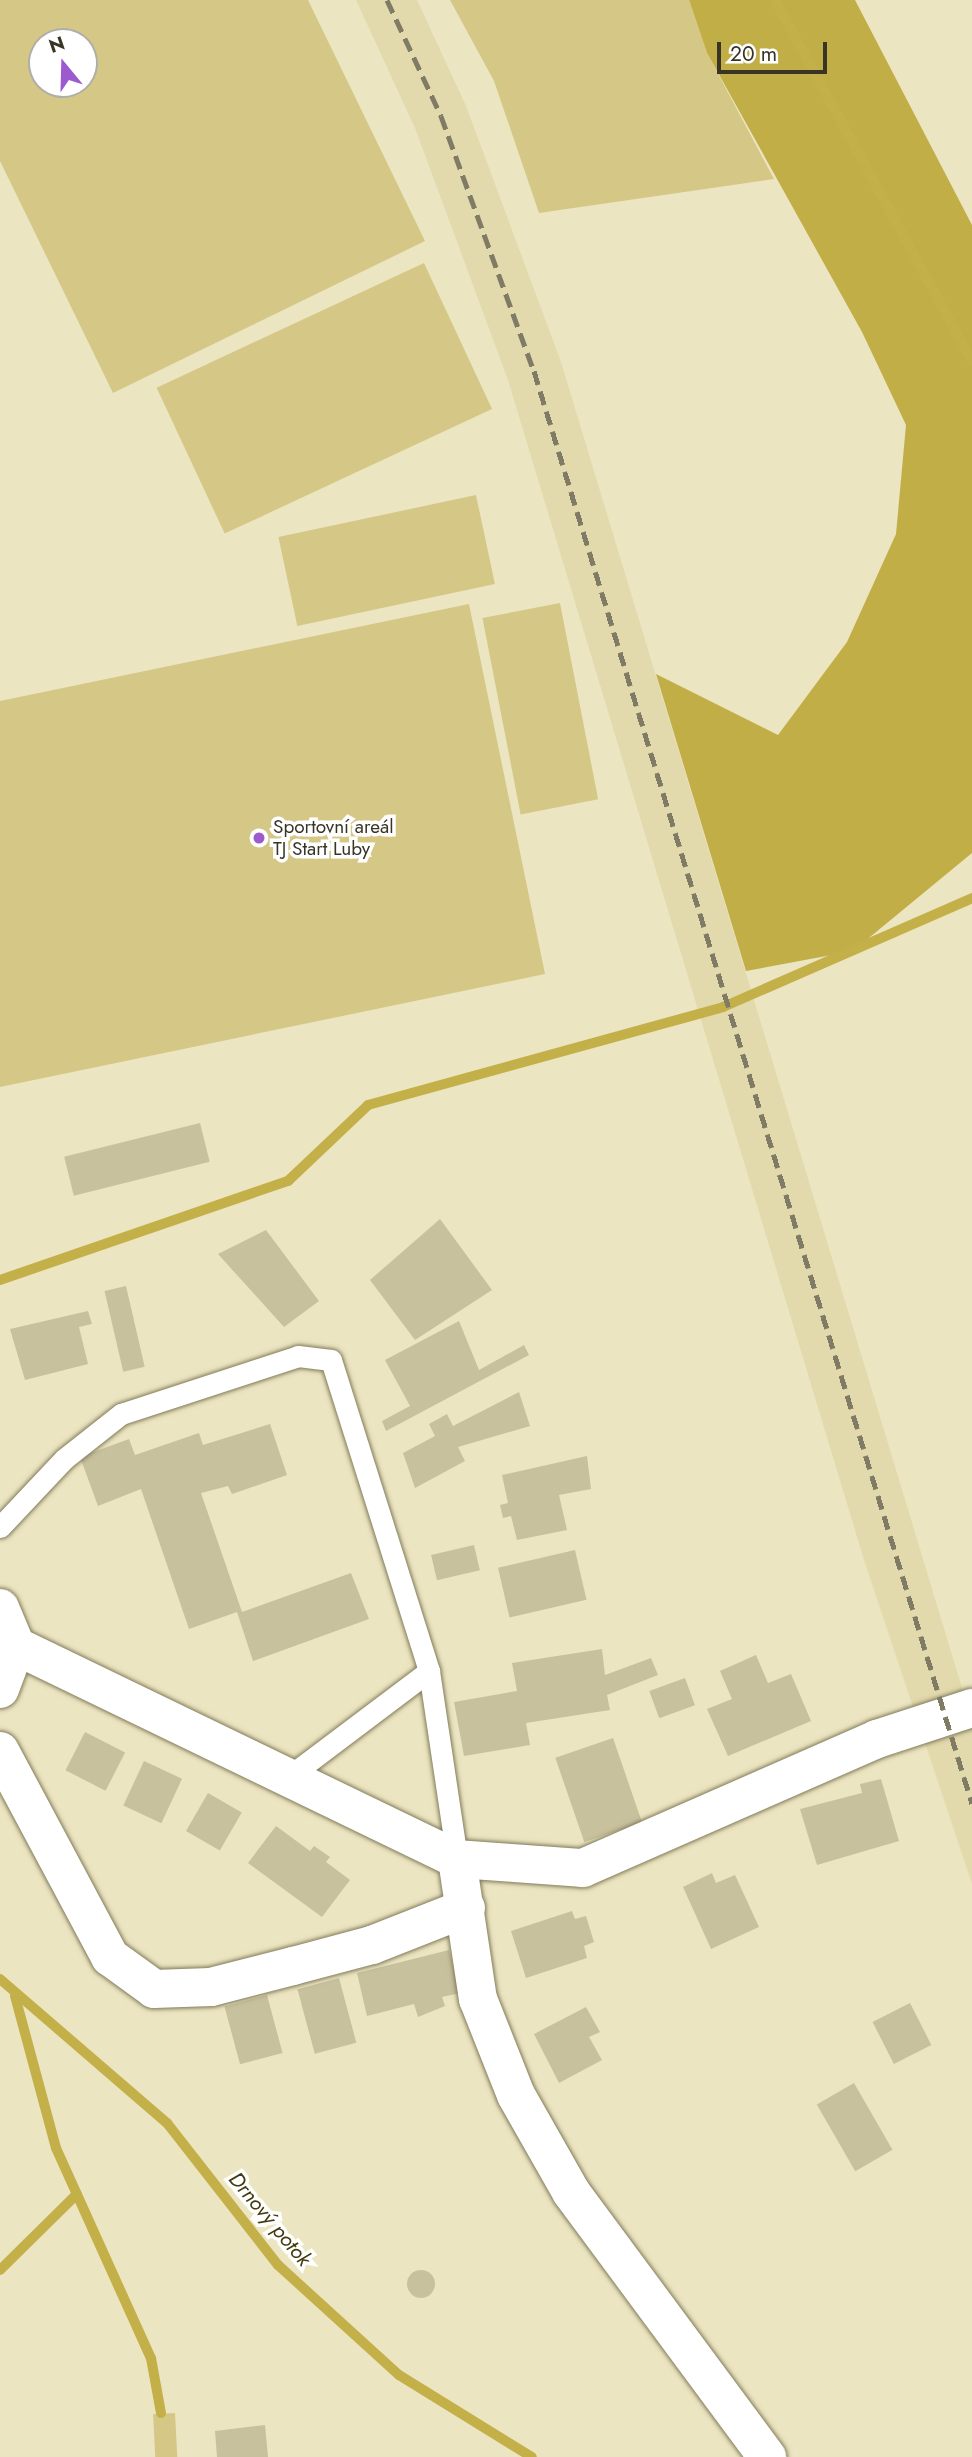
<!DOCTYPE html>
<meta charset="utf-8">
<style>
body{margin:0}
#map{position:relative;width:972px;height:2457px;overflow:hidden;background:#ece5c1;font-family:Jost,sans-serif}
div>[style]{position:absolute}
.built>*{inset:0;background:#e2d9ad}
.green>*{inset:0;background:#d5c887;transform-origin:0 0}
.forest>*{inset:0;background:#c2ae47}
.stream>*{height:10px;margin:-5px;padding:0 5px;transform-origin:5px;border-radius:5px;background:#c4b049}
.building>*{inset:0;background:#c8c19e;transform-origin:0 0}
.round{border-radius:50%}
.roads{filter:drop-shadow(0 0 2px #817b5a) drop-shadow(0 0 2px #817b5a)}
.lane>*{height:21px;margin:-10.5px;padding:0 10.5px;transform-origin:10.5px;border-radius:10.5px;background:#fff}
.street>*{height:38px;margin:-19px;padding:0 19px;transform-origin:19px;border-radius:19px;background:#fff}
.rail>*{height:5px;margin-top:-2.5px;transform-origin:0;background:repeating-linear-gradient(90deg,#807b64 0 14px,transparent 0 21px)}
.dots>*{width:19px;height:19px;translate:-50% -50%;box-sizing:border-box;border:4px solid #fff;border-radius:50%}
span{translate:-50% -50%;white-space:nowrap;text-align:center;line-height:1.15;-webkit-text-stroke:7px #fff;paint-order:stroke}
.poi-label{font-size:19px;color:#383527}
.left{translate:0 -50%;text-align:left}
.water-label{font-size:21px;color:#433b0f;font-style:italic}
.north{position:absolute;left:28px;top:28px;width:70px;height:70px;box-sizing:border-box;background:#fff;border:2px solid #afaea9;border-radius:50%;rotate:341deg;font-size:19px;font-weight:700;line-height:28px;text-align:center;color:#383527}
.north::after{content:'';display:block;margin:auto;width:24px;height:32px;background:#9d5acf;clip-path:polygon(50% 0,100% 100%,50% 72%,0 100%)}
.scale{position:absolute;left:717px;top:42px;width:110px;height:32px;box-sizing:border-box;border:4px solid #383527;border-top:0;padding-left:9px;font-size:21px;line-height:24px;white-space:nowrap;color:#383527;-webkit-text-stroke:5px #fff;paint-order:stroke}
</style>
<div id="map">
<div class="built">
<i style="clip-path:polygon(356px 0,417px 0,466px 106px,561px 362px,972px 1721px,972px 1884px,864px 1560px,508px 380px,415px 128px)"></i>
</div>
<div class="green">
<i style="clip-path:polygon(evenodd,0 0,308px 0,425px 241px,113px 393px,0 161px,0 0,42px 42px,84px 42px,84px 84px,42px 84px,42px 42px)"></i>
<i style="clip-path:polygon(450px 0,689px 0,707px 53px,774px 179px,539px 213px,494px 81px)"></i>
<i style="left:424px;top:263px;width:161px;height:295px;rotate:65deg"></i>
<i style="left:476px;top:495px;width:91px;height:202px;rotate:78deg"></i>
<i style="left:560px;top:603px;width:200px;height:79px;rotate:79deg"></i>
<i style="clip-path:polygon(469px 604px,545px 974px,0 1087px,0 701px)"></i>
<i style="left:175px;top:2413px;width:44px;height:22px;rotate:87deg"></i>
</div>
<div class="forest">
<i style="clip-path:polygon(689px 0,855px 0,972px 225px,972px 853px,853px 951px,746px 971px,656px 674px,778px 735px,847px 642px,896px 534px,906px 425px,862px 332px,707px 53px)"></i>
</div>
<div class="stream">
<i style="left:775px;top:0;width:411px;rotate:61.4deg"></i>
<i style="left:0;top:1280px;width:305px;rotate:-19deg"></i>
<i style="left:288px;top:1181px;width:110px;rotate:-43.5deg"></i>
<i style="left:368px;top:1105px;width:368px;rotate:-15.4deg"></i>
<i style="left:723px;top:1007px;width:272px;rotate:-23.6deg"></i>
<i style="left:0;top:1979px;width:221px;rotate:40.8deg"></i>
<i style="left:167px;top:2123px;width:180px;rotate:52deg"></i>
<i style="left:278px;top:2265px;width:164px;rotate:42.3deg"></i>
<i style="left:399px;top:2375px;width:156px;rotate:31.7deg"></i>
<i style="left:15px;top:1996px;width:157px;rotate:74.9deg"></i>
<i style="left:56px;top:2148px;width:230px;rotate:65.7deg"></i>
<i style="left:151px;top:2358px;width:56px;rotate:79.7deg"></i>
<i style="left:0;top:2270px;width:108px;rotate:-44.6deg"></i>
</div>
<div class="building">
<i style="left:200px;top:1123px;width:40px;height:140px;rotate:76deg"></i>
<i style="clip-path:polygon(440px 1219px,492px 1290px,415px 1340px,370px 1280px)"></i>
<i style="clip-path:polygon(266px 1230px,319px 1301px,284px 1327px,218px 1254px)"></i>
<i style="left:126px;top:1286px;width:83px;height:22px;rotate:77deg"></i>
<i style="clip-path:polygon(88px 1311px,92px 1324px,79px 1327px,88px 1364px,25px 1380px,10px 1329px)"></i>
<i style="clip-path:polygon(459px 1321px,479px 1370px,524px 1345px,529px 1355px,386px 1431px,382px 1421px,410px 1406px,385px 1360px)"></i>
<i style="clip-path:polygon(519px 1392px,530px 1426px,458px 1447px,465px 1461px,415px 1488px,403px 1453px,435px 1436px,429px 1424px,447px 1414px,453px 1426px)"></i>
<i style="clip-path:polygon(270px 1424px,287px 1475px,232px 1494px,228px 1486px,201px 1493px,242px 1612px,351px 1573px,369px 1619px,253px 1661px,237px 1612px,189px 1629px,141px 1489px,98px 1506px,80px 1457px,129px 1439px,135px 1455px,199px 1433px,203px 1445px)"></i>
<i style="clip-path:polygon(587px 1456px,591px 1489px,559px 1495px,567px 1530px,517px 1540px,511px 1516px,503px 1518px,500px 1505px,508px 1503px,502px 1475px)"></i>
<i style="left:474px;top:1545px;width:26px;height:44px;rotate:77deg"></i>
<i style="left:575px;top:1550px;width:51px;height:79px;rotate:77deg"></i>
<i style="clip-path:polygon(602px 1649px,605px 1675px,651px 1658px,658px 1675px,607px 1695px,610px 1710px,526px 1723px,530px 1745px,464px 1756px,454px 1702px,517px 1691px,512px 1663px)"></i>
<i style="clip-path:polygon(756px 1655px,768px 1683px,791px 1674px,811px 1721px,728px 1756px,707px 1709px,732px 1699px,720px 1671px)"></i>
<i style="left:685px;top:1678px;width:29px;height:38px;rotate:70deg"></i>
<i style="left:85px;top:1732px;width:45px;height:43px;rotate:27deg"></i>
<i style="left:613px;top:1738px;width:89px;height:61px;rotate:71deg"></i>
<i style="left:144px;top:1761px;width:42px;height:49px;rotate:25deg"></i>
<i style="clip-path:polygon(881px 1779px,899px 1841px,817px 1865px,800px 1809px,862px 1793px,860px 1784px)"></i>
<i style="left:208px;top:1793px;width:39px;height:44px;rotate:30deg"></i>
<i style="clip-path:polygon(276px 1826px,310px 1851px,314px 1846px,330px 1857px,326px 1862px,350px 1880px,322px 1917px,248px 1863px)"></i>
<i style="clip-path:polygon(712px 1873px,716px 1883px,735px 1875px,759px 1927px,711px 1949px,683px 1887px)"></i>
<i style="clip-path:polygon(572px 1911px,575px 1919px,586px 1916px,594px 1942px,584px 1946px,587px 1958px,526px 1978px,511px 1931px)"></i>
<i style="clip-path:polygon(449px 1950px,460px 1993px,442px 1997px,445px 2006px,418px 2017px,414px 2004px,367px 2016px,357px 1973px)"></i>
<i style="left:339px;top:1978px;width:67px;height:43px;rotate:75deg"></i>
<i style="left:267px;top:1995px;width:60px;height:44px;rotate:75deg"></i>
<i style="left:910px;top:2003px;width:47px;height:42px;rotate:63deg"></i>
<i style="clip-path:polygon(586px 2007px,600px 2032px,589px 2037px,602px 2060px,559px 2083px,534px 2034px)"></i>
<i style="left:854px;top:2083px;width:77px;height:43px;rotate:60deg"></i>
<i class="round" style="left:407px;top:2270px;width:28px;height:28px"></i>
<i style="clip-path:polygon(265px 2425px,268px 2457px,217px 2457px,215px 2431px)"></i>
</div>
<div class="roads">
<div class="lane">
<i style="left:0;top:1527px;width:93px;rotate:-46.7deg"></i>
<i style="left:64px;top:1459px;width:73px;rotate:-38.3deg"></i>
<i style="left:121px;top:1414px;width:186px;rotate:-18.1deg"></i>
<i style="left:298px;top:1356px;width:33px;rotate:7deg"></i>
<i style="left:331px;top:1360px;width:326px;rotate:72.5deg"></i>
<i style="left:429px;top:1671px;width:190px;rotate:81.5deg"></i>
<i style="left:287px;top:1778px;width:178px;rotate:-37deg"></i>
</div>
<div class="street">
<i style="left:0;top:1608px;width:41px;rotate:67.2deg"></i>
<i style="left:16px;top:1646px;width:490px;rotate:25.8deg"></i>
<i style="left:457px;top:1859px;width:126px;rotate:4.1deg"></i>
<i style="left:583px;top:1868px;width:321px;rotate:-23.7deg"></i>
<i style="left:877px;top:1739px;width:100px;rotate:-18.1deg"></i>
<i style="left:0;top:1689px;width:46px;rotate:-69.6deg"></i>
<i style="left:0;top:1751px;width:234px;rotate:61.9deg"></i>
<i style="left:110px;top:1957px;width:54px;rotate:36deg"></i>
<i style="left:154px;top:1989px;width:57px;rotate:-2deg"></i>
<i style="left:211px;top:1987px;width:85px;rotate:-14.4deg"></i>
<i style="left:293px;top:1966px;width:82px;rotate:-14.9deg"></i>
<i style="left:372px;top:1945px;width:101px;rotate:-21.5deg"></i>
<i style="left:457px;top:1859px;width:142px;rotate:81.5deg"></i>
<i style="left:478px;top:1999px;width:103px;rotate:68.4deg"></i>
<i style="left:516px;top:2095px;width:112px;rotate:60.4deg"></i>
<i style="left:571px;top:2192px;width:330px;rotate:53.5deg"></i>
</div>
</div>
<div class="rail">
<i style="left:387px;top:0;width:128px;rotate:65deg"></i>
<i style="left:441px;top:116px;width:271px;rotate:70deg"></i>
<i style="left:534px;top:371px;width:1498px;rotate:73deg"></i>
</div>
<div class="dots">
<i style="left:259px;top:838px;background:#9d5acf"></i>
</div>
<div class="poi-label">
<span class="left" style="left:273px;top:838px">Sportovní areál<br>TJ Start Luby</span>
</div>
<div class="water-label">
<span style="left:270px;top:2219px;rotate:50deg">Drnový potok</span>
</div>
<div class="north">N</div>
<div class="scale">20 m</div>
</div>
